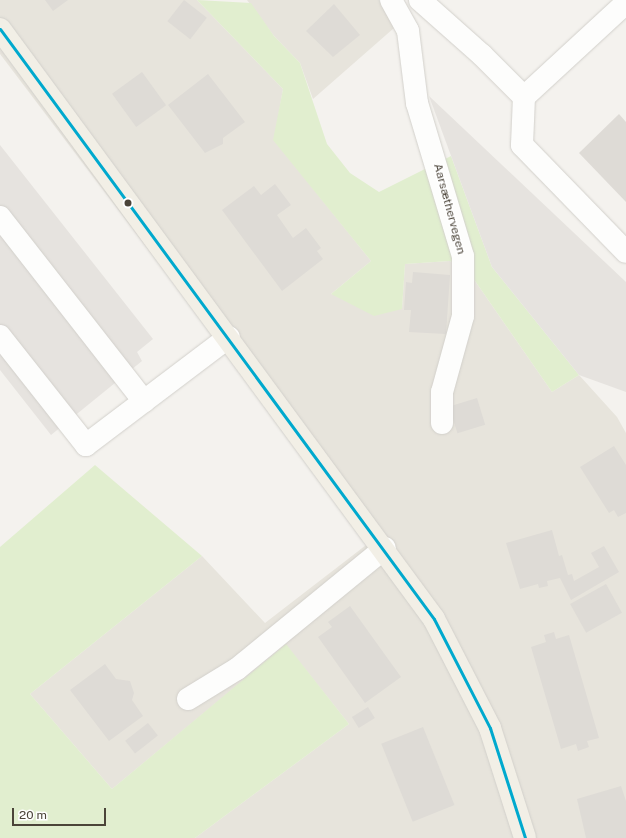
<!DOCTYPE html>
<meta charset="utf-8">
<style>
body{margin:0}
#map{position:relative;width:626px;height:838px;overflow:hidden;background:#f4f2ee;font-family:"Public Sans",sans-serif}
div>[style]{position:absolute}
.residential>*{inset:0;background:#e7e4dc}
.green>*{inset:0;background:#e1eecf}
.parking>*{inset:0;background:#e6e3df}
.building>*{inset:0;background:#dedbd6;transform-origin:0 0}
.roads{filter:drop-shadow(0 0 1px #d2d0cb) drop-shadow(0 0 1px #d2d0cb)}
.minor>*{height:22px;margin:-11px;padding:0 11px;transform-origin:11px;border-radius:11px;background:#fdfdfc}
.major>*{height:22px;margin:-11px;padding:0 11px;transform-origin:11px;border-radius:11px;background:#f2efe6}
.bus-1>*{height:3px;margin:-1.5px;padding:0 1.5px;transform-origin:1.5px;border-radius:1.5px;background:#00a9ce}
.dots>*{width:11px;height:11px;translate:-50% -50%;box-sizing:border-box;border:2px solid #fff;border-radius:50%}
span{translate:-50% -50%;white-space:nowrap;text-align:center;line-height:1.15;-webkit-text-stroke:3px #fff;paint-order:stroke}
.street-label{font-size:12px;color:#4b4439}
.scale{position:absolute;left:12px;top:808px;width:94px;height:18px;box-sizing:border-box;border:2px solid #4b4439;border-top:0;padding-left:5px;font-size:12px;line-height:14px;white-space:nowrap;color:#4b4439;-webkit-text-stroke:3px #fff;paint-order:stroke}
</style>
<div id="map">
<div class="residential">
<i style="clip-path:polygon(0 0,197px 0,283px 89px,274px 140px,371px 261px,331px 294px,402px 309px,405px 264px,450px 261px,473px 278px,552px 392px,579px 375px,617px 417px,626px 433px,626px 838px,195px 838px,349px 724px,286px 645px,112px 789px,30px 694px,202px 556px,265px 623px,370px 542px,0 54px)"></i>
<i style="clip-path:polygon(247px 0,379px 0,394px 28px,313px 99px,300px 63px,274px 36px)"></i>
</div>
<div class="green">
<i style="clip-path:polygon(197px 0,251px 3px,274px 36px,300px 63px,327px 144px,350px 173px,379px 192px,451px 156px,492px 267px,579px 375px,552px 392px,473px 278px,450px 261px,405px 264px,402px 309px,374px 316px,331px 294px,371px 261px,273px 140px,283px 89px)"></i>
<i style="clip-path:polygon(95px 465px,202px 556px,30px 694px,112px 789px,286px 644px,349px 724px,195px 838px,0 838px,0 547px)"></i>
</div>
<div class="parking">
<i style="clip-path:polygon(429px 96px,626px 282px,626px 392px,579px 375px,492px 267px)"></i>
<i style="clip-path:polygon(0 145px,153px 339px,137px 352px,142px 361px,51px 435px,0 370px)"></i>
</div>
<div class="building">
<i style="clip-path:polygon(45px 0,68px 0,53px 11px)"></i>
<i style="left:184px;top:0;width:29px;height:27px;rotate:38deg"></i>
<i style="clip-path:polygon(334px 4px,360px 35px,333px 57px,306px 31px)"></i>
<i style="left:142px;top:72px;width:41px;height:37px;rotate:54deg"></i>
<i style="clip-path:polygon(208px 74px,245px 122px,223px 138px,223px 144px,205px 153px,168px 105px)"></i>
<i style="clip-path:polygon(619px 114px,626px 122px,626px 202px,579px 153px)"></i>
<i style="clip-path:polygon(275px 184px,291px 205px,277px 215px,293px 238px,306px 228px,321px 248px,317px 251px,323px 259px,282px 291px,222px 210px,254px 186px,261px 195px)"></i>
<i style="clip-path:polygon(413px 272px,450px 275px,446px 334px,409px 332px,411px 310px,404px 310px,406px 282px,412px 283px)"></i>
<i style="left:477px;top:398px;width:28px;height:29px;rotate:73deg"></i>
<i style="clip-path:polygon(614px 446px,626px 465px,626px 513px,618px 517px,614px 510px,609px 513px,580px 467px)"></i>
<i style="clip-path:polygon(552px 530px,559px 556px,562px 555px,568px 575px,572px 574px,574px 581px,599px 567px,591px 553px,604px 546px,619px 572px,571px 600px,560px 578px,547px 581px,548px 586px,539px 588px,538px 584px,520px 589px,506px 543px)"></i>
<i style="left:606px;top:584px;width:33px;height:41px;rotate:61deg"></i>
<i style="clip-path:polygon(350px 606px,401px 677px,365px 703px,318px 637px,332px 627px,328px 622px)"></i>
<i style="clip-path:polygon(554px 632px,556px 639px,569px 635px,599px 738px,587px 741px,589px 747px,578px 751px,576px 744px,561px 749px,531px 647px,546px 642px,544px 635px)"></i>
<i style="clip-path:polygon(105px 664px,116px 679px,130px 681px,134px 693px,132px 700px,143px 716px,109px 741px,70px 690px)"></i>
<i style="left:368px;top:707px;width:13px;height:19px;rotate:58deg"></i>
<i style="left:148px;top:723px;width:16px;height:29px;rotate:52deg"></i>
<i style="left:423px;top:727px;width:84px;height:45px;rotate:68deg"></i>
<i style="clip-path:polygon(621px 786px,626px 801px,626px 838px,586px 838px,577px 799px)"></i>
</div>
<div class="roads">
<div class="minor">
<i style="left:391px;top:0;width:35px;rotate:61deg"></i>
<i style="left:408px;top:31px;width:73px;rotate:82.9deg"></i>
<i style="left:417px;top:103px;width:160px;rotate:73.3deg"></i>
<i style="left:463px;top:256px;width:60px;rotate:90deg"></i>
<i style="left:463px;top:316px;width:79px;rotate:105.4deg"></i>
<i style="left:442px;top:392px;width:31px;rotate:90deg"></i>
<i style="left:420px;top:0;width:83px;rotate:41.6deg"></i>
<i style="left:482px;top:55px;width:59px;rotate:45deg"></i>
<i style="left:524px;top:97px;width:48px;rotate:92.4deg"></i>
<i style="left:522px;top:145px;width:149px;rotate:45.8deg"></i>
<i style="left:524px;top:97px;width:139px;rotate:-42.7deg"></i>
<i style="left:0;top:217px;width:234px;rotate:52deg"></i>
<i style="left:0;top:336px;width:139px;rotate:51.7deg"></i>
<i style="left:86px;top:445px;width:179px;rotate:-37.1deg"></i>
<i style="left:188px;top:699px;width:57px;rotate:-31.5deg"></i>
<i style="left:237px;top:669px;width:191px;rotate:-39.3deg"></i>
</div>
<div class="major">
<i style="left:0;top:29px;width:732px;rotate:53.66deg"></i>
<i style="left:434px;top:619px;width:123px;rotate:62.8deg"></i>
<i style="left:490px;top:728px;width:115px;rotate:72.3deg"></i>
</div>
</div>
<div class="bus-1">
<i style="left:0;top:29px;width:732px;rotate:53.66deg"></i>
<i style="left:434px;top:619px;width:123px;rotate:62.8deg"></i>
<i style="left:490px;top:728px;width:115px;rotate:72.3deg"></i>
</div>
<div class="dots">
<i style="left:128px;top:203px;background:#4b4439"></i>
</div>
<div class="street-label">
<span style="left:449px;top:209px;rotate:75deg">Aarsæthervegen</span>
</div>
<div class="scale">20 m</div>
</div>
